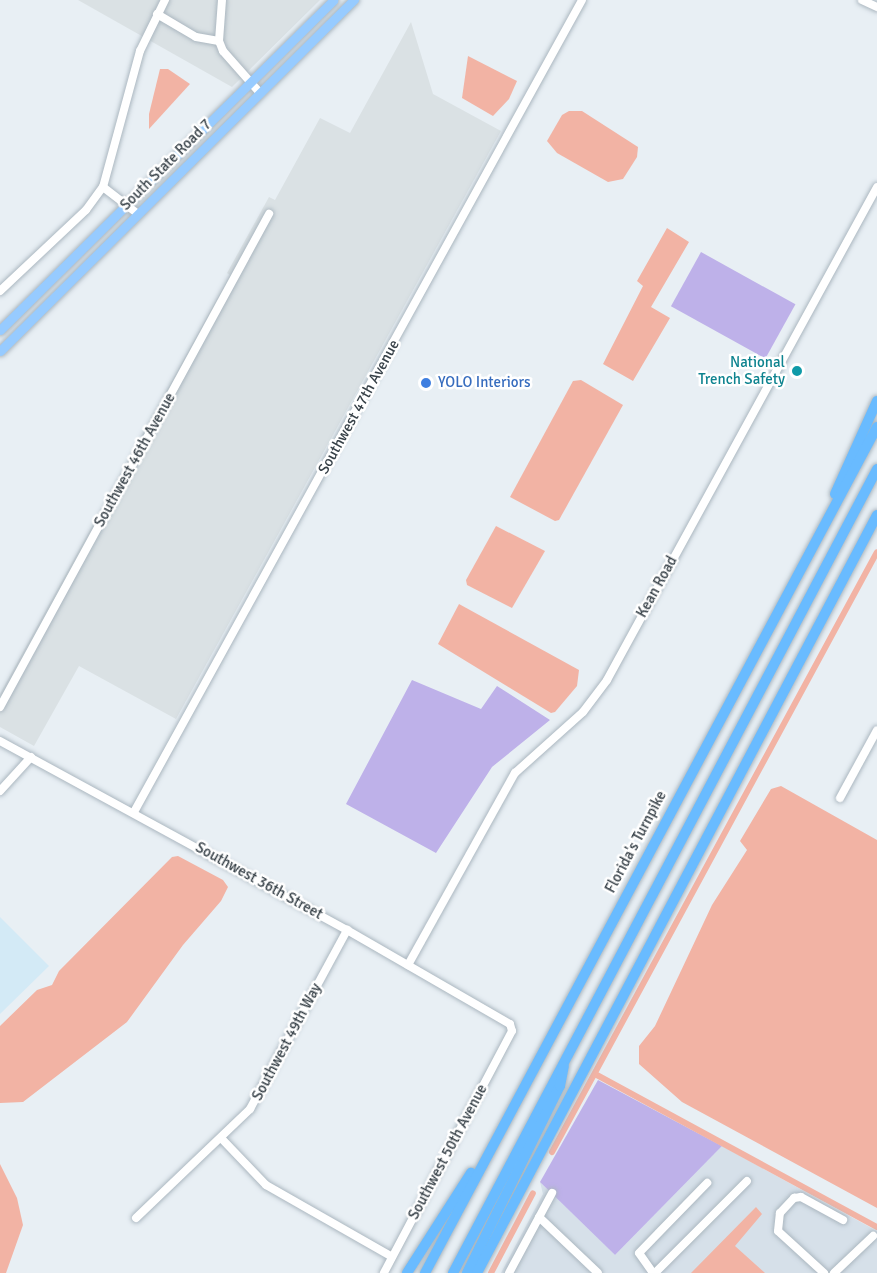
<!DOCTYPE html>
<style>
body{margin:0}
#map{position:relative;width:877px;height:1273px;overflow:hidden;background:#e8eff4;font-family:Signika,sans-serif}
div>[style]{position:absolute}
.residential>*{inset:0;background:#d6e0e9}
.commercial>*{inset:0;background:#d3eaf6}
.industrial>*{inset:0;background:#dae1e4}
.green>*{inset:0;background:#beb1e9;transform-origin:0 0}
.water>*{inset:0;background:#f2b3a4}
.canal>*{height:6px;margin:-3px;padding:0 3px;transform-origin:3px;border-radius:3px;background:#f2b3a4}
.roads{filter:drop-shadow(0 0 2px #abb7c0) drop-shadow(0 0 2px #abb7c0)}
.minor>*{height:8px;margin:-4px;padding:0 4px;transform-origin:4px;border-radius:4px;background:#fff}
.major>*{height:9px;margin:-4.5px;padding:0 4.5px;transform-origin:4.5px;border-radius:4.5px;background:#97cbff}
.highway>*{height:10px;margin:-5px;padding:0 5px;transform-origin:5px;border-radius:5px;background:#69bbff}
.dots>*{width:16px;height:16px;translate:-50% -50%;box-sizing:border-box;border:3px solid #fff;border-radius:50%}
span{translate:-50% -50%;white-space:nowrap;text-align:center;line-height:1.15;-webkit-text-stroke:5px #fff;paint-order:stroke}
.street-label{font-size:15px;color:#374148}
.culture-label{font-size:15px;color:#0d838f}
.right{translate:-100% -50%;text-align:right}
.shop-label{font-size:15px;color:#366cbe}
.left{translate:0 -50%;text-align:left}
</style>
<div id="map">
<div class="residential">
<i style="clip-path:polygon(722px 1146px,877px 1231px,877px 1273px,501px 1273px,543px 1194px,540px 1182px,615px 1255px)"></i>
</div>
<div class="commercial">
<i style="clip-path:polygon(0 917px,49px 966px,0 1014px)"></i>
</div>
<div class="industrial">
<i style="clip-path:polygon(78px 0,320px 0,232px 87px)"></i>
<i style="clip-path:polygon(411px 22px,433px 94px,501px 131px,176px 719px,79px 666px,34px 746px,0 727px,0 694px,230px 275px,227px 273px,269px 197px,275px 200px,320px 118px,350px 133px)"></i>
</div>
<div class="green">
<i style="left:701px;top:252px;width:108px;height:62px;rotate:29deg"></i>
<i style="clip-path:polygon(412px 680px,481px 709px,497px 686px,550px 720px,492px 767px,436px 853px,346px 804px)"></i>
<i style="clip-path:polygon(598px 1080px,722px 1146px,615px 1255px,540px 1182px)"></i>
</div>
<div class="water">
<i style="clip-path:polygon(468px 56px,517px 81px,509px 99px,493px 116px,462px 98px)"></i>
<i style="clip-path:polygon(160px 69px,168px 69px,190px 84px,149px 129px,149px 114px)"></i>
<i style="clip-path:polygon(569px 111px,582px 111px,638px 147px,637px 157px,623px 179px,608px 182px,557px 153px,547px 141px,562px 115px)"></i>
<i style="clip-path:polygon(667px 228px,689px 242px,651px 307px,670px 318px,633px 381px,603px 364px,643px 286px,637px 281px)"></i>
<i style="clip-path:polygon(581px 380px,623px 405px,559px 520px,555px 521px,510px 497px,573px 381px)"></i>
<i style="clip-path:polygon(496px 526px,545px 551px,512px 608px,467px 585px,466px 580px)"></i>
<i style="clip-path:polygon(459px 604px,579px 670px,577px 686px,555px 712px,551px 713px,438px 644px)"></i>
<i style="clip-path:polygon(781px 786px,877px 840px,877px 1208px,682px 1102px,639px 1064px,639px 1046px,655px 1026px,712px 905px,747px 850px,740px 841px,771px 789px)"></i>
<i style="clip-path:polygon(178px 856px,223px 880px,228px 887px,221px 901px,183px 945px,127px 1022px,23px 1102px,0 1103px,0 1026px,37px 990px,52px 985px,59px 971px,172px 857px)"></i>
<i style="clip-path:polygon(0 1164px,17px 1198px,23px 1225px,6px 1273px,0 1273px)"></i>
<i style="clip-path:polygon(756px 1207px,762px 1214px,735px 1246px,765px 1273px,691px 1273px)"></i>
</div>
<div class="canal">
<i style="left:595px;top:1074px;width:321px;rotate:28.5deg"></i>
<i style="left:552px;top:1152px;width:682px;rotate:-61.56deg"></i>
<i style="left:491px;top:1273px;width:90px;rotate:-62.3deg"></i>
</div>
<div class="roads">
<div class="minor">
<i style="left:222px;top:0;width:41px;rotate:94.2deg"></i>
<i style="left:219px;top:41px;width:11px;rotate:68deg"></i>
<i style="left:223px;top:51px;width:56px;rotate:48.6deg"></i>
<i style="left:862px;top:0;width:17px;rotate:25deg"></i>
<i style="left:157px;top:14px;width:45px;rotate:30.5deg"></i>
<i style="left:196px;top:37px;width:23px;rotate:10deg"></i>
<i style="left:103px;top:187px;width:141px;rotate:-74.8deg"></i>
<i style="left:140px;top:51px;width:57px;rotate:-63.9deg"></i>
<i style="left:0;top:291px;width:118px;rotate:-43.3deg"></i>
<i style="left:86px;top:210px;width:29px;rotate:-54deg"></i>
<i style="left:103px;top:187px;width:44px;rotate:37.6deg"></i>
<i style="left:0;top:707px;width:562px;rotate:-61.38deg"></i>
<i style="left:0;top:741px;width:395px;rotate:28.6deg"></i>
<i style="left:347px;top:930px;width:188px;rotate:30deg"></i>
<i style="left:510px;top:1024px;width:7px;rotate:74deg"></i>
<i style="left:512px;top:1031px;width:274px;rotate:117.9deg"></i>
<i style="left:0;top:791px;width:46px;rotate:-47.6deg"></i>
<i style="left:840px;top:798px;width:77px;rotate:-61.4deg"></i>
<i style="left:134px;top:812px;width:927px;rotate:-61.11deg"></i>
<i style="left:408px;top:965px;width:220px;rotate:-60.9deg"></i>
<i style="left:515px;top:773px;width:91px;rotate:-41.9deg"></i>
<i style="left:583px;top:712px;width:40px;rotate:-53deg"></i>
<i style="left:607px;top:680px;width:562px;rotate:-61.29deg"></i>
<i style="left:221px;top:1138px;width:65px;rotate:46.2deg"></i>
<i style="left:266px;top:1185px;width:145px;rotate:29.7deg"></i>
<i style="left:539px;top:1217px;width:81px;rotate:43.5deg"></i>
<i style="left:136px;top:1218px;width:158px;rotate:-43.7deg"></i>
<i style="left:250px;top:1109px;width:204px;rotate:-61.5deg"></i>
<i style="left:509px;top:1273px;width:91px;rotate:-61.7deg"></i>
<i style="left:653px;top:1273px;width:24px;rotate:-125deg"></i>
<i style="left:639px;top:1253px;width:98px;rotate:-45.8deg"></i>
<i style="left:655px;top:1273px;width:130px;rotate:-45deg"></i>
<i style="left:824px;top:1273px;width:62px;rotate:-137.6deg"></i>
<i style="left:778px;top:1231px;width:18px;rotate:-84deg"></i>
<i style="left:780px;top:1213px;width:21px;rotate:-47deg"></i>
<i style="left:794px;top:1198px;width:7px;rotate:-8deg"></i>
<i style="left:801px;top:1197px;width:48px;rotate:28.7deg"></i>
<i style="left:834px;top:1273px;width:54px;rotate:-43.5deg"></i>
</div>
<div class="major">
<i style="left:0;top:330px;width:469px;rotate:-44.7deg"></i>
<i style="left:0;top:351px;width:499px;rotate:-44.8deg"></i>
</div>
<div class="highway">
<i style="left:835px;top:494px;width:102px;rotate:-65.7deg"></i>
<i style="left:407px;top:1273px;width:119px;rotate:-57.4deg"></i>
<i style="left:425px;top:1273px;width:959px;rotate:-61.89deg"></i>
<i style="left:453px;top:1273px;width:909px;rotate:-62.19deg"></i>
<i style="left:467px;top:1273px;width:209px;rotate:-63.6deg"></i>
<i style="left:560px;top:1086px;width:20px;rotate:-79deg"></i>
<i style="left:477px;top:1273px;width:857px;rotate:-62.18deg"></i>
</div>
</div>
<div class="dots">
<i style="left:797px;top:371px;background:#0f9aa8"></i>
<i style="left:426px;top:383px;background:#3f7fe0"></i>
</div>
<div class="street-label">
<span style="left:166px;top:165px;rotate:-45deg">South State Road 7</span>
<span style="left:359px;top:407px;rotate:-61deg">Southwest 47th Avenue</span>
<span style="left:135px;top:460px;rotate:-61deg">Southwest 46th Avenue</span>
<span style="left:657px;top:587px;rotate:-61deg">Kean Road</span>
<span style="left:636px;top:842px;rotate:-62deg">Florida's Turnpike</span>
<span style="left:259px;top:881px;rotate:29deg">Southwest 36th Street</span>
<span style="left:287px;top:1042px;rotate:-62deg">Southwest 49th Way</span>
<span style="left:448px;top:1152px;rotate:-62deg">Southwest 50th Avenue</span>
</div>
<div class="culture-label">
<span class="right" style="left:785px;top:371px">National<br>Trench Safety</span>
</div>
<div class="shop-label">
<span class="left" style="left:438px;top:383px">YOLO Interiors</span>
</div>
</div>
